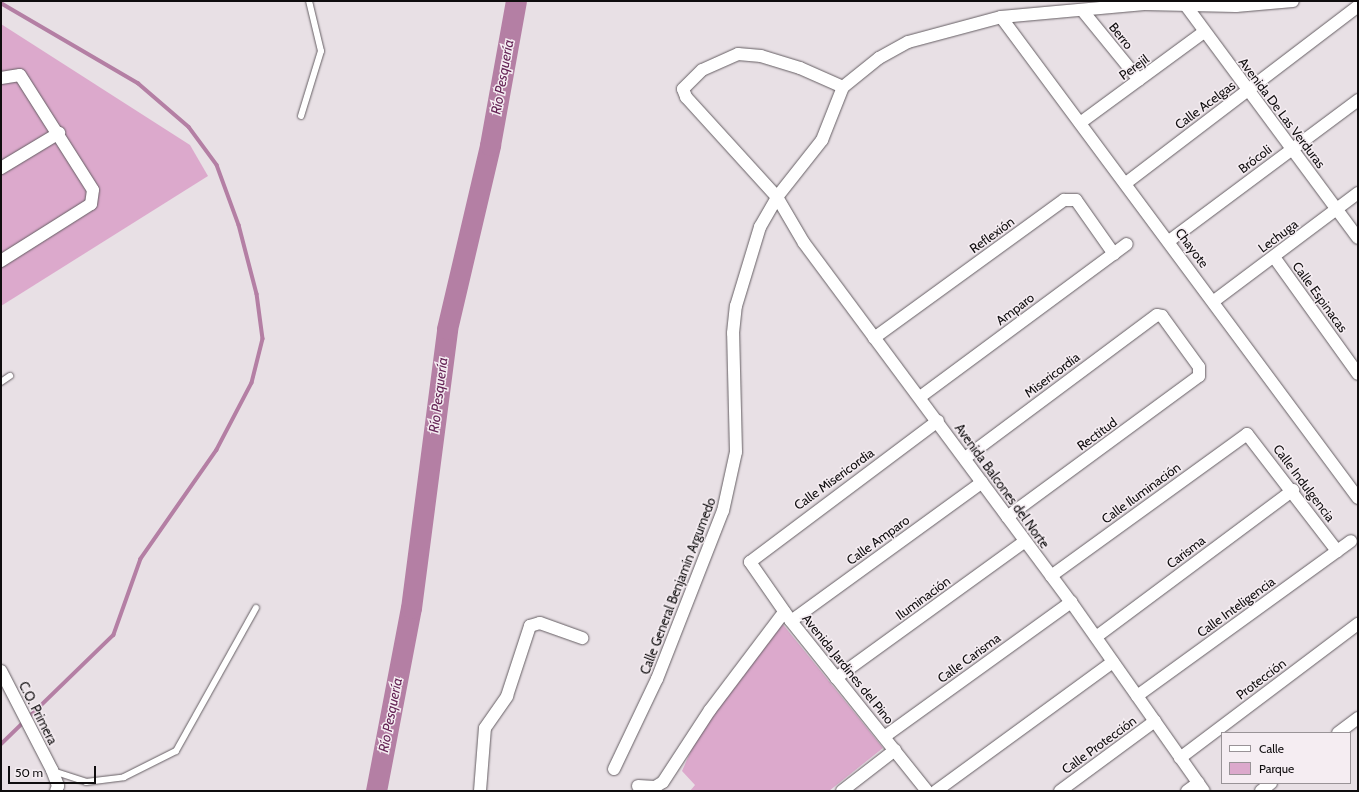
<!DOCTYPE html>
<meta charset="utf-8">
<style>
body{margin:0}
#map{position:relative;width:1359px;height:792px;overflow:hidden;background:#e8e0e5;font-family:Cabin,sans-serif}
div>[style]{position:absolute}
.green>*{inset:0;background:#dca9cc}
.stream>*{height:3.5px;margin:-1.75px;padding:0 1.75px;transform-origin:1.75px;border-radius:1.75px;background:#b47fa4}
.river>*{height:21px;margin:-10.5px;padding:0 10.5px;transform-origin:10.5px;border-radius:10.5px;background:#b47fa4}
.roads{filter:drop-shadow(0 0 1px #655e63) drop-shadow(0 0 1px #655e63)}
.service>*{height:6px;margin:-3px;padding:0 3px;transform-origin:3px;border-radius:3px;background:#fff}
.minor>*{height:12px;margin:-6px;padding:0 6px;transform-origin:6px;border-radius:6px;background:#fff}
span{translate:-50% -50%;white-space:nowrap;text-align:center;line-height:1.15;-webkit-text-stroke:3px #f5edf2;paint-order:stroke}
.street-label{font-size:13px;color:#0f0d0e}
.water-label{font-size:14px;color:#652456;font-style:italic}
.frame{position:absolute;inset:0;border:2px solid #0f0d0e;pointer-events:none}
.legend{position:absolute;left:1221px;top:732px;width:130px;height:52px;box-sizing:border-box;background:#f5edf2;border:1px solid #999397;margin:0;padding:5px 7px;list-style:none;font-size:12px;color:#0f0d0e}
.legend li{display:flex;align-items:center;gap:8px;height:20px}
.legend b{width:20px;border:1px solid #999397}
.scale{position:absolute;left:8px;top:766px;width:88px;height:18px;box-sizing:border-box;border:2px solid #0f0d0e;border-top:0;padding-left:5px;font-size:12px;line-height:14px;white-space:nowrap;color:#0f0d0e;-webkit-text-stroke:3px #f5edf2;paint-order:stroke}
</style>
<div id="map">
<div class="green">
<i style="clip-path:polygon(1px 24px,190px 145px,208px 176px,1px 306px)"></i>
<i style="clip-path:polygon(781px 622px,883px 748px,829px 791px,690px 791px,695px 785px,682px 771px,700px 730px)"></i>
</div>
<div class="stream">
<i style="left:1px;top:3px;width:159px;rotate:30.3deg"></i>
<i style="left:138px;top:83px;width:67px;rotate:40.8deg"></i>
<i style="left:189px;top:127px;width:47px;rotate:53.6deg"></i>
<i style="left:217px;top:165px;width:64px;rotate:69.9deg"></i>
<i style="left:239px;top:225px;width:71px;rotate:75.4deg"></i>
<i style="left:257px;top:294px;width:45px;rotate:82.4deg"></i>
<i style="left:263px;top:339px;width:45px;rotate:104deg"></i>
<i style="left:252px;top:383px;width:76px;rotate:117.6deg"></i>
<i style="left:217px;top:450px;width:133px;rotate:124.9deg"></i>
<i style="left:141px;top:559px;width:81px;rotate:109.6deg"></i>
<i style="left:114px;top:635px;width:158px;rotate:135.8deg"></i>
</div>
<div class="river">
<i style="left:376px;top:791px;width:186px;rotate:-79.2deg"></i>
<i style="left:411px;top:608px;width:281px;rotate:-82.6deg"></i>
<i style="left:447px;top:329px;width:189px;rotate:-76.8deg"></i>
<i style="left:490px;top:145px;width:146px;rotate:-79.8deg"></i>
</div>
<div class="roads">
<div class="service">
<i style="left:301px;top:116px;width:68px;rotate:-72.9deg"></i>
<i style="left:321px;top:51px;width:51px;rotate:-103.5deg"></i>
<i style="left:1px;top:382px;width:11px;rotate:-34deg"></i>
<i style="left:53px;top:771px;width:35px;rotate:18deg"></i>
<i style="left:86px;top:782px;width:38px;rotate:-7deg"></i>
<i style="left:124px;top:777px;width:58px;rotate:-26.6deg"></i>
<i style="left:176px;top:751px;width:164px;rotate:-60.8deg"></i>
</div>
<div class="minor">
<i style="left:1184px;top:3px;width:292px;rotate:53.5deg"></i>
<i style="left:1082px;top:10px;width:90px;rotate:50.8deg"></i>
<i style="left:1001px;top:17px;width:599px;rotate:53.42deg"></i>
<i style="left:1px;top:78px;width:19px;rotate:-9deg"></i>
<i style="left:20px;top:75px;width:136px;rotate:57.6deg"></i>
<i style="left:93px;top:190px;width:14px;rotate:98deg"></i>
<i style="left:91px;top:204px;width:107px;rotate:147.7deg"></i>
<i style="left:843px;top:87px;width:47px;rotate:-156.2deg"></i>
<i style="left:800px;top:68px;width:41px;rotate:-162.9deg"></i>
<i style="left:761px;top:56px;width:23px;rotate:-175deg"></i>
<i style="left:738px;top:54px;width:39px;rotate:156deg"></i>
<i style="left:702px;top:70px;width:27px;rotate:135deg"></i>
<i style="left:683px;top:89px;width:9px;rotate:69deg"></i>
<i style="left:686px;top:97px;width:135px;rotate:47.7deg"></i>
<i style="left:777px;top:197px;width:53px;rotate:59.6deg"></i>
<i style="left:804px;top:243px;width:447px;rotate:53.4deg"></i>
<i style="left:1071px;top:602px;width:231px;rotate:54.9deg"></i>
<i style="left:843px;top:87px;width:46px;rotate:-38.9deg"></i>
<i style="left:879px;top:58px;width:33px;rotate:-29deg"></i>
<i style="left:908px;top:42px;width:96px;rotate:-15deg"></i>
<i style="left:1001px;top:17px;width:144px;rotate:-5.2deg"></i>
<i style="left:1144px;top:4px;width:92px;rotate:1.2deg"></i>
<i style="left:1236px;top:6px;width:57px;rotate:-5deg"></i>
<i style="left:1080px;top:123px;width:154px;rotate:-36.3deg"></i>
<i style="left:1px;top:168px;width:68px;rotate:-31.1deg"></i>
<i style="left:1126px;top:183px;width:292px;rotate:-37.3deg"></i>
<i style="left:1169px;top:241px;width:236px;rotate:-36.7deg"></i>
<i style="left:1274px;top:257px;width:144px;rotate:54.3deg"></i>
<i style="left:1214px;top:301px;width:180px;rotate:-36.9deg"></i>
<i style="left:874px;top:338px;width:235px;rotate:-36deg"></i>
<i style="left:1064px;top:200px;width:12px"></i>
<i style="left:1076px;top:200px;width:66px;rotate:54.9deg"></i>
<i style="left:920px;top:397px;width:257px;rotate:-36.5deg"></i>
<i style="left:965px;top:458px;width:239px;rotate:-36.7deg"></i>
<i style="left:1157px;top:315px;width:5px;rotate:11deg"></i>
<i style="left:1162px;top:316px;width:63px;rotate:54deg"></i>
<i style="left:1199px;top:367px;width:9px;rotate:90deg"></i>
<i style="left:1199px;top:376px;width:238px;rotate:143.7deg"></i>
<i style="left:1051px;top:576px;width:242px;rotate:-35.9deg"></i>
<i style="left:1247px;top:434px;width:148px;rotate:52.4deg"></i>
<i style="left:791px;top:621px;width:236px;rotate:-36deg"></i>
<i style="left:1096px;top:637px;width:246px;rotate:-36.7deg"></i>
<i style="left:1px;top:671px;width:111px;rotate:62.7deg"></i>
<i style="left:52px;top:770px;width:17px;rotate:69deg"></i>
<i style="left:58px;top:786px;width:5px;rotate:112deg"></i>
<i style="left:836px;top:678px;width:233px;rotate:-35.9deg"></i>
<i style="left:1137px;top:696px;width:264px;rotate:-35.9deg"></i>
<i style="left:1338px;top:733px;width:25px;rotate:-37deg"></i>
<i style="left:884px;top:737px;width:231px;rotate:-35.8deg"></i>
<i style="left:1180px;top:758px;width:223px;rotate:-37deg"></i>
<i style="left:614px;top:769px;width:100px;rotate:-64.5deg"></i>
<i style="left:657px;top:679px;width:180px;rotate:-68.6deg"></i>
<i style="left:723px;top:511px;width:60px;rotate:-77.6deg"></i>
<i style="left:736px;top:452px;width:119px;rotate:-91.4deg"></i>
<i style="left:733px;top:333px;width:27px;rotate:-84deg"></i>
<i style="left:736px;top:306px;width:83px;rotate:-73.1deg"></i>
<i style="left:760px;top:227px;width:34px;rotate:-60deg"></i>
<i style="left:777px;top:197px;width:73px;rotate:-51.7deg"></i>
<i style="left:822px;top:140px;width:57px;rotate:-68.4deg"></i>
<i style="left:638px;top:786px;width:17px;rotate:3deg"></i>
<i style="left:655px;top:787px;width:9px;rotate:-32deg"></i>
<i style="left:663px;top:782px;width:86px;rotate:-56.9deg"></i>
<i style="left:710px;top:710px;width:123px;rotate:-52.9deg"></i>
<i style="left:480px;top:791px;width:63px;rotate:-85.5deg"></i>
<i style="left:485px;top:728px;width:39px;rotate:-55deg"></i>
<i style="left:507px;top:696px;width:74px;rotate:-71.8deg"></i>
<i style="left:530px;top:626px;width:10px;rotate:-17deg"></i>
<i style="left:540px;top:623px;width:45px;rotate:19.7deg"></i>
<i style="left:842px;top:791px;width:67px;rotate:-37.7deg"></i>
<i style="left:927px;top:791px;width:218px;rotate:-128.7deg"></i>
<i style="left:791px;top:621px;width:72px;rotate:-124.8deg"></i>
<i style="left:750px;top:562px;width:235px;rotate:-36.9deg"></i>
<i style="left:936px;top:791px;width:219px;rotate:-36.1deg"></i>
<i style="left:1060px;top:791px;width:118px;rotate:-36.4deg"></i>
<i style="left:1187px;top:791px;width:14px;rotate:-36deg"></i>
<i style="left:1261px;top:791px;width:13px;rotate:-39deg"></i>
</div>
</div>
<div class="street-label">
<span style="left:1121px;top:36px;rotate:51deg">Berro</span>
<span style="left:1134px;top:67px;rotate:-36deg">Perejil</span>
<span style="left:1205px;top:105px;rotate:-37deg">Calle Acelgas</span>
<span style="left:1282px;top:113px;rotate:53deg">Avenida De Las Verduras</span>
<span style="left:1255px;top:159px;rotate:-37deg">Brócoli</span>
<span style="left:992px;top:235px;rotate:-36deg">Reflexión</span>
<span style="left:1278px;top:236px;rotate:-37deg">Lechuga</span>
<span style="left:1192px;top:248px;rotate:53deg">Chayote</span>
<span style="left:1320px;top:297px;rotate:54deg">Calle Espinacas</span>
<span style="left:1015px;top:309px;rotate:-37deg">Amparo</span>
<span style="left:1052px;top:375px;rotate:-37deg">Misericordia</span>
<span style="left:1097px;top:434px;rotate:-36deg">Rectitud</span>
<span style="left:834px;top:479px;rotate:-36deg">Calle Misericordia</span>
<span style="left:1304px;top:483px;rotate:53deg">Calle Indulgencia</span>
<span style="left:1002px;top:486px;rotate:54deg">Avenida Balcones del Norte</span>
<span style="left:1141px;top:493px;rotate:-36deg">Calle Iluminación</span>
<span style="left:878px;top:540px;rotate:-36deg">Calle Amparo</span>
<span style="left:1186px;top:552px;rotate:-37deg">Carisma</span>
<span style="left:678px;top:586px;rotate:-69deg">Calle General Benjamín Argumedo</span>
<span style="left:923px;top:598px;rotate:-36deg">Iluminación</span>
<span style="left:1236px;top:607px;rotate:-36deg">Calle Inteligencia</span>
<span style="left:969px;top:658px;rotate:-36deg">Calle Carisma</span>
<span style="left:848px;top:669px;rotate:51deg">Avenida Jardines del Pino</span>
<span style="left:1261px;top:679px;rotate:-37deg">Protección</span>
<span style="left:38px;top:713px;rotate:63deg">C.O. Primera</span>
<span style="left:1099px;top:745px;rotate:-36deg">Calle Protección</span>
</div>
<div class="water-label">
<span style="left:502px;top:77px;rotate:-80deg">Río Pesquería</span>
<span style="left:438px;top:395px;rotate:-83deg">Río Pesquería</span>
<span style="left:390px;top:715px;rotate:-79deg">Río Pesquería</span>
</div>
<div class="frame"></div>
<ul class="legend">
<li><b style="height:5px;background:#fff"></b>Calle</li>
<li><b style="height:11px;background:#dca9cc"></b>Parque</li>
</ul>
<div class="scale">50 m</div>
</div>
